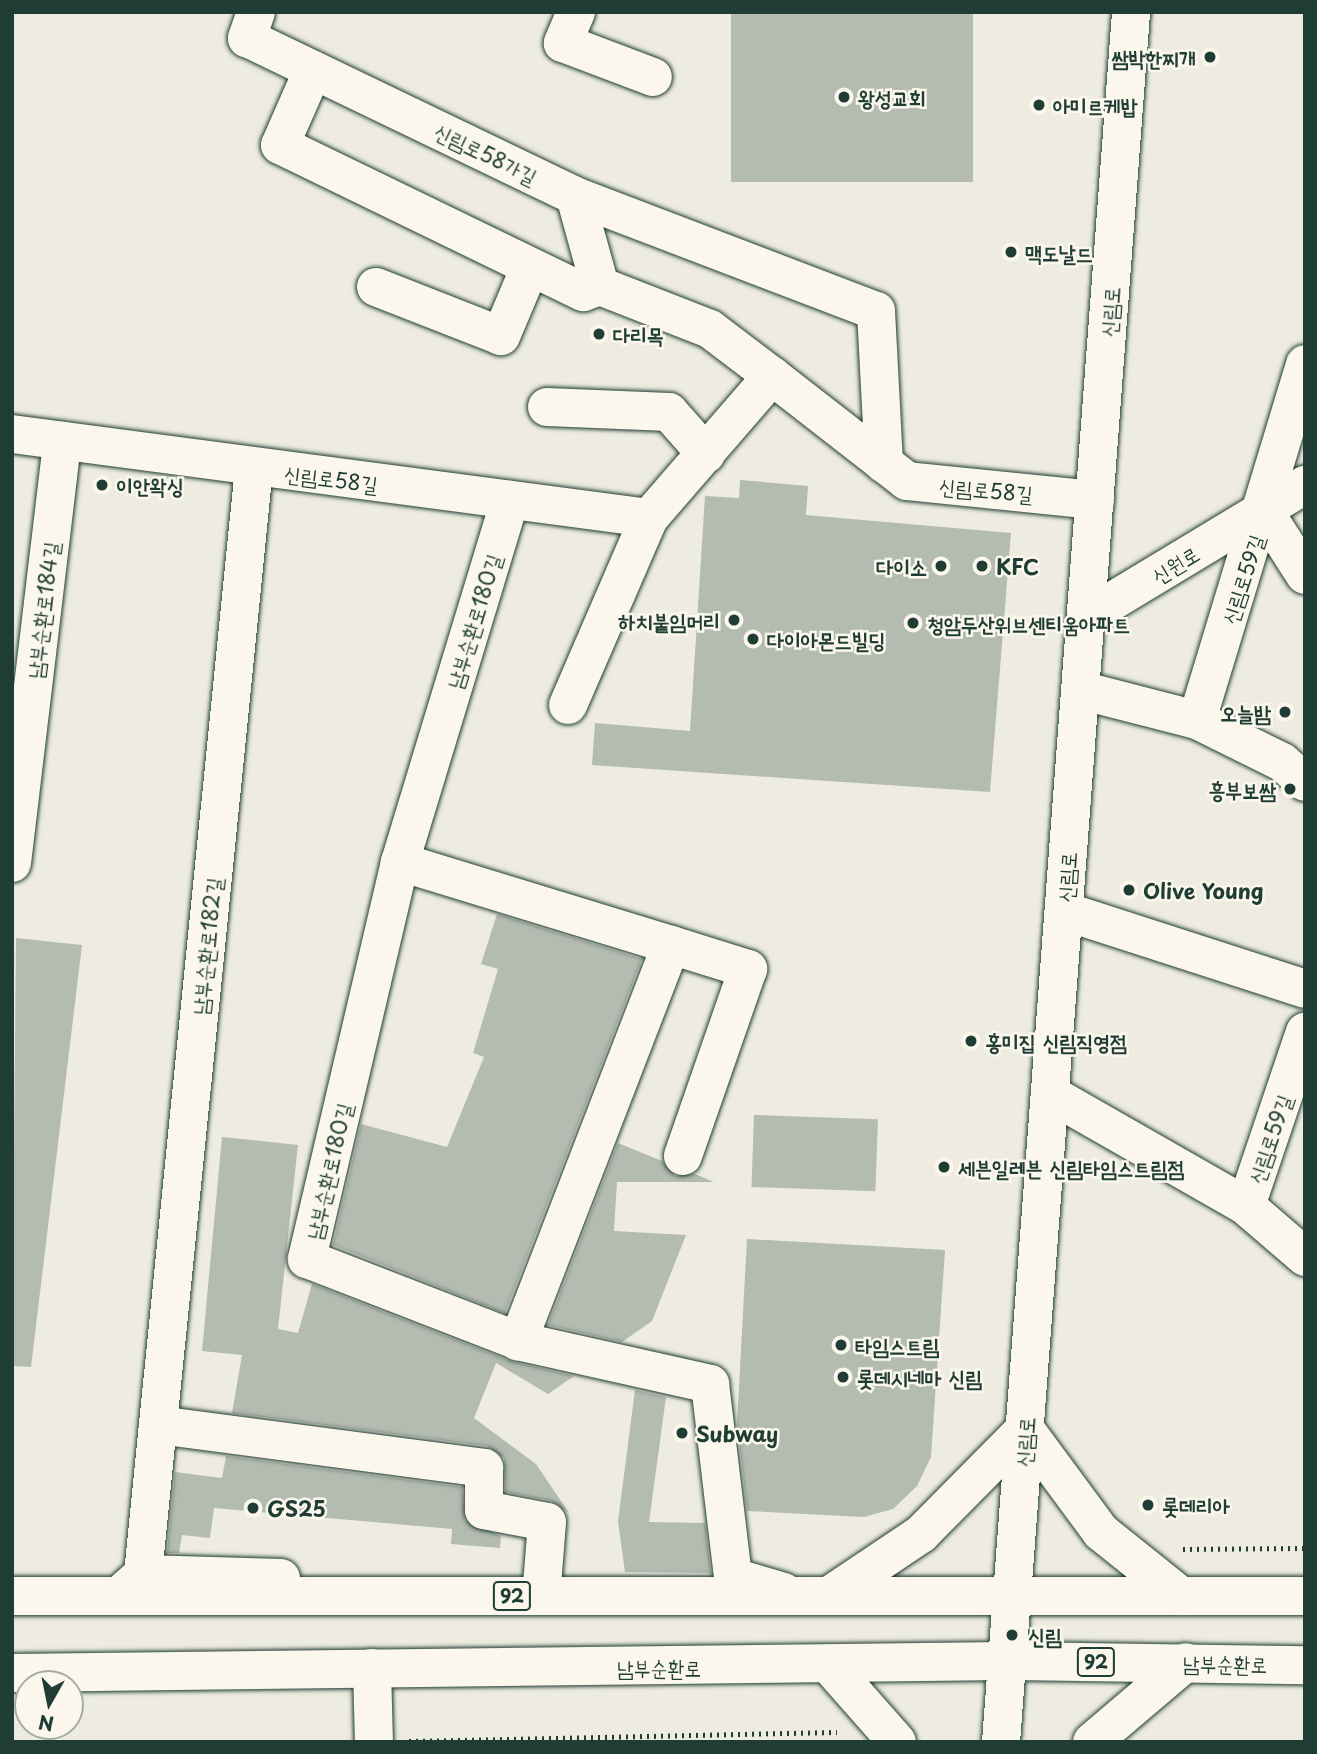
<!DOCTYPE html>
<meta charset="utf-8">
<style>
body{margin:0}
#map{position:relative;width:1317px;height:1754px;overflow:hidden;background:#eeece1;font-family:"Playpen Sans","Poor Story",sans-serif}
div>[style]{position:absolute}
.building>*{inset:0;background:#b4bbb0;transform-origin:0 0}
.path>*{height:4.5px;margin-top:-2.25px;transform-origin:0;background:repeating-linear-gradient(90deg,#1f3d34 0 2px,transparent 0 7px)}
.roads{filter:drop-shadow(0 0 2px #1f3d34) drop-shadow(0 0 2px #1f3d34)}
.minor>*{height:38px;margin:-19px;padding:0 19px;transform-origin:19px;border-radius:19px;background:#fbf7ec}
.major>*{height:38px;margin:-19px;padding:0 19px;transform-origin:19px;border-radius:19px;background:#fbf7ec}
.dots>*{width:19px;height:19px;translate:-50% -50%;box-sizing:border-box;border:4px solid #fbf7ec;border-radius:50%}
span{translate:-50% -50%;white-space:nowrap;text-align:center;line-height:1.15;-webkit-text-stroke:5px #fbf7ec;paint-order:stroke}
.shield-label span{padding:2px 5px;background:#fbf7ec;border:2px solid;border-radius:5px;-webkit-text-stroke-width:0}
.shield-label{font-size:19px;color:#1f3d34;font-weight:700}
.poi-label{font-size:21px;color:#1f3d34;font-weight:700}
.right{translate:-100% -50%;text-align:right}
.left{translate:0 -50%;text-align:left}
.street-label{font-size:21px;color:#1f3d34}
.frame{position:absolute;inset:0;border:14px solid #1f3d34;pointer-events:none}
.north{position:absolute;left:14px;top:1670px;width:70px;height:70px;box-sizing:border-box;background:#fbf7ec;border:2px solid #a3ada2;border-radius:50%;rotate:189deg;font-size:19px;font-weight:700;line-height:28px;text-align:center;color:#1f3d34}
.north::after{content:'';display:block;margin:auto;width:24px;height:32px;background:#1f3d34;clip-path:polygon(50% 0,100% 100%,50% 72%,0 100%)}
</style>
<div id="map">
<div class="building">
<i style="left:731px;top:12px;width:242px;height:170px"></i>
<i style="clip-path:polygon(740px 480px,808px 486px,806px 515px,1011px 533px,990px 792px,592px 765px,595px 723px,690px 731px,705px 496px,739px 498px)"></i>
<i style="clip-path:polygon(497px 914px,642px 959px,505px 1313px,333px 1245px,361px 1124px,447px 1147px,484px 1057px,473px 1053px,498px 969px,481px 964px)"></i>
<i style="clip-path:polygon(16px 938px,82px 945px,31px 1367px,12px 1366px)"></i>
<i style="left:754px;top:1115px;width:124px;height:72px;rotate:2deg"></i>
<i style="clip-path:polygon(222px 1137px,298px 1145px,278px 1329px,298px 1333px,312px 1284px,510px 1361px,574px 1376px,548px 1394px,496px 1363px,474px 1418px,536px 1464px,569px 1513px,552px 1501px,506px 1492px,504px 1458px,487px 1446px,232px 1413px,242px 1355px,202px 1351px)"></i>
<i style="clip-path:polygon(618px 1143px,662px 1161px,675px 1176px,695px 1174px,714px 1182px,617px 1182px,614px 1231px,686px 1235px,652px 1321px,622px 1342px,548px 1325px)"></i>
<i style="clip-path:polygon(747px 1239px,945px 1250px,931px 1457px,917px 1486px,893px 1509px,864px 1517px,747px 1511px,737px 1424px)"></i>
<i style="clip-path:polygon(635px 1390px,666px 1397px,649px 1522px,705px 1523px,711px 1573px,625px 1572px,618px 1521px)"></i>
<i style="clip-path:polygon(226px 1456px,462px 1487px,465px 1520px,501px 1536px,500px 1548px,451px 1544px,452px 1529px,214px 1508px,210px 1538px,182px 1535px,179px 1553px,167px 1553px,175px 1472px,222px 1478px)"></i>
</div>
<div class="path">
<i style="left:1183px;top:1549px;width:122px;rotate:-0.5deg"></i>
<i style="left:409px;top:1741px;width:428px;rotate:-1.2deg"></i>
<i style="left:12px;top:1742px;width:325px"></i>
</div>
<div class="roads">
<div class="minor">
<i style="left:256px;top:12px;width:28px;rotate:109deg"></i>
<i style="left:247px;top:38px;width:364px;rotate:25.7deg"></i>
<i style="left:575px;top:196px;width:93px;rotate:74.5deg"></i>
<i style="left:600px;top:286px;width:118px;rotate:21.4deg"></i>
<i style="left:710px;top:329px;width:78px;rotate:37.2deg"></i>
<i style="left:576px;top:12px;width:34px;rotate:113deg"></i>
<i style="left:563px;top:43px;width:96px;rotate:20.7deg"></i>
<i style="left:313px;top:70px;width:82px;rotate:113.7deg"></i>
<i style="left:280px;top:145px;width:337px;rotate:25.9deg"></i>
<i style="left:583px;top:292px;width:18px;rotate:-19deg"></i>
<i style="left:575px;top:196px;width:322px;rotate:20.9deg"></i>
<i style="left:876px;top:311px;width:153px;rotate:87deg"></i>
<i style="left:376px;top:287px;width:134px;rotate:21.4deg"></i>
<i style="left:501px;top:336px;width:75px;rotate:-67.2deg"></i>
<i style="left:547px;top:407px;width:122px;rotate:2.3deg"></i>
<i style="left:669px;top:412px;width:56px;rotate:48.6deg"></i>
<i style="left:12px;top:434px;width:643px;rotate:7.51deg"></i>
<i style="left:649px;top:518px;width:188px;rotate:-49.1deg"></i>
<i style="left:772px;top:376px;width:171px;rotate:37.9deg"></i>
<i style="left:907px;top:481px;width:189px;rotate:5.8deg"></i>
<i style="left:510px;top:500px;width:378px;rotate:106.9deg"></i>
<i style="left:400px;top:862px;width:408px;rotate:103.2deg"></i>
<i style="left:307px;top:1259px;width:226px;rotate:21.2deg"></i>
<i style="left:518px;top:1341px;width:197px;rotate:12.6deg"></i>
<i style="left:710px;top:1384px;width:194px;rotate:83.2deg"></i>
<i style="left:733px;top:1577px;width:53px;rotate:16.4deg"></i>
<i style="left:1264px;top:511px;width:76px;rotate:57.4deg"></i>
<i style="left:1086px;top:617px;width:256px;rotate:-31.1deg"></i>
<i style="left:1080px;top:690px;width:121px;rotate:14.4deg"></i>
<i style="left:1197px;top:720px;width:95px;rotate:26.3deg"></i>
<i style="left:1282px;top:762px;width:30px;rotate:41deg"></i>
<i style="left:568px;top:705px;width:204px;rotate:-66.6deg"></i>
<i style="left:1197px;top:720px;width:372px;rotate:-73.1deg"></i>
<i style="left:400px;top:862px;width:283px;rotate:17deg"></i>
<i style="left:671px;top:945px;width:425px;rotate:111.1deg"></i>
<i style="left:12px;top:863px;width:425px;rotate:-83.2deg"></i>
<i style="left:1064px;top:911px;width:253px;rotate:17.9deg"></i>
<i style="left:671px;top:945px;width:81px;rotate:17.3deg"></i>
<i style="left:748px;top:969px;width:198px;rotate:109.2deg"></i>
<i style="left:1050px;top:1094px;width:226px;rotate:29.7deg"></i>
<i style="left:1246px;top:1206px;width:78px;rotate:40.8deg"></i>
<i style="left:1246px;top:1206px;width:184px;rotate:-71.3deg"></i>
<i style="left:158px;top:1425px;width:329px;rotate:7.5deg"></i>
<i style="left:484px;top:1468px;width:42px;rotate:90deg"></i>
<i style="left:484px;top:1510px;width:64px;rotate:10.8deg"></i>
<i style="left:547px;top:1522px;width:63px;rotate:94.5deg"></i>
<i style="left:143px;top:1574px;width:1112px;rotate:-84.27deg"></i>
<i style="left:124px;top:1591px;width:25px;rotate:-42deg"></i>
<i style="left:143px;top:1574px;width:138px;rotate:1.7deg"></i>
<i style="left:372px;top:1668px;width:74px;rotate:88.5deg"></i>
</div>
<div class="major">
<i style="left:1025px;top:1429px;width:128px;rotate:53.6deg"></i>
<i style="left:1101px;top:1532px;width:102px;rotate:38.7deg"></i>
<i style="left:830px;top:1595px;width:110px;rotate:-33.8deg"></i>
<i style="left:921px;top:1534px;width:148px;rotate:-45.3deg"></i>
<i style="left:12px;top:1596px;width:1293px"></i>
<i style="left:830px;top:1666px;width:101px;rotate:48.6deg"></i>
<i style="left:12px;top:1673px;width:995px;rotate:-0.69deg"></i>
<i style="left:1007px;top:1661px;width:298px;rotate:0.8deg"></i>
<i style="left:1001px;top:1742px;width:1735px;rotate:-85.7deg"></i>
<i style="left:1092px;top:1742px;width:123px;rotate:-40.4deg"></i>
</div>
</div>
<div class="dots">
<i style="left:1210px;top:57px;background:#1f3d34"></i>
<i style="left:844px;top:97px;background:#1f3d34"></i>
<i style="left:1039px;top:105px;background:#1f3d34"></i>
<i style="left:1011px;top:252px;background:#1f3d34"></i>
<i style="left:599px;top:334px;background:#1f3d34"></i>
<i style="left:102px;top:485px;background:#1f3d34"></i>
<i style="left:941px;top:566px;background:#1f3d34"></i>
<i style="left:982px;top:566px;background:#1f3d34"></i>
<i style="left:734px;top:620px;background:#1f3d34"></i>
<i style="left:913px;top:623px;background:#1f3d34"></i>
<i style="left:753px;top:639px;background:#1f3d34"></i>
<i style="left:1285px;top:712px;background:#1f3d34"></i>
<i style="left:1290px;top:789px;background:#1f3d34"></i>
<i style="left:1129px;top:890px;background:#1f3d34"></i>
<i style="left:971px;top:1041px;background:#1f3d34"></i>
<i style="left:944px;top:1167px;background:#1f3d34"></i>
<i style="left:841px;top:1345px;background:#1f3d34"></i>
<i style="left:843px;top:1377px;background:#1f3d34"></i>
<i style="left:682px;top:1433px;background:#1f3d34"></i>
<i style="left:1148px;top:1505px;background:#1f3d34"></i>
<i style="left:253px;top:1508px;background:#1f3d34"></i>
<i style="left:1012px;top:1635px;background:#1f3d34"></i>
</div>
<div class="shield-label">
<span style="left:512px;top:1596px">92</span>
<span style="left:1096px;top:1662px">92</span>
</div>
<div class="poi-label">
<span class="right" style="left:1196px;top:57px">쌈박한찌개</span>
<span class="left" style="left:858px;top:97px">왕성교회</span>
<span class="left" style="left:1053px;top:105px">아미르케밥</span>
<span class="left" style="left:1025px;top:252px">맥도날드</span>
<span class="left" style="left:613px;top:334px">다리목</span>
<span class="left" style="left:116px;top:485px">이안왁싱</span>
<span class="right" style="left:927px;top:566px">다이소</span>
<span class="left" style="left:996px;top:566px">KFC</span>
<span class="right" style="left:720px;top:620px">하치붙임머리</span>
<span class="left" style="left:927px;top:623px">청암두산위브센티움아파트</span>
<span class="left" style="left:767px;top:639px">다이아몬드빌딩</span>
<span class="right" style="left:1271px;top:712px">오늘밤</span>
<span class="right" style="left:1276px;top:789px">흥부보쌈</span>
<span class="left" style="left:1143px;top:890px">Olive Young</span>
<span class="left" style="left:985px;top:1041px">홍미집 신림직영점</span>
<span class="left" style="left:958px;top:1167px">세븐일레븐 신림타임스트림점</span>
<span class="left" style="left:855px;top:1345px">타임스트림</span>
<span class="left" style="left:857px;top:1377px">롯데시네마 신림</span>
<span class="left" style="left:696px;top:1433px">Subway</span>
<span class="left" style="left:1162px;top:1505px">롯데리아</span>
<span class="left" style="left:267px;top:1508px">GS25</span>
<span class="left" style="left:1028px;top:1635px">신림</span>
</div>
<div class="street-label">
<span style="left:486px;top:153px;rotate:26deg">신림로58가길</span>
<span style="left:1109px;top:312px;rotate:-86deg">신림로</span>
<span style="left:331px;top:478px;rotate:7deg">신림로58길</span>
<span style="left:986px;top:489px;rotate:5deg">신림로58길</span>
<span style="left:1175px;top:564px;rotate:-31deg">신원로</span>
<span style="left:1242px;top:579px;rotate:-72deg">신림로59길</span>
<span style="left:42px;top:610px;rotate:-83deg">남부순환로184길</span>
<span style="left:473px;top:621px;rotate:-73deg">남부순환로180길</span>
<span style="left:1066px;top:877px;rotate:-86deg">신림로</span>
<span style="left:206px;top:946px;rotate:-84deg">남부순환로182길</span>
<span style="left:1269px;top:1139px;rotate:-71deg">신림로59길</span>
<span style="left:328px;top:1171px;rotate:-77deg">남부순환로180길</span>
<span style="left:1024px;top:1442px;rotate:-86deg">신림로</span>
<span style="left:1225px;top:1663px;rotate:1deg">남부순환로</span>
<span style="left:659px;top:1667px">남부순환로</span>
</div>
<div class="frame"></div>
<div class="north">N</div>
</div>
